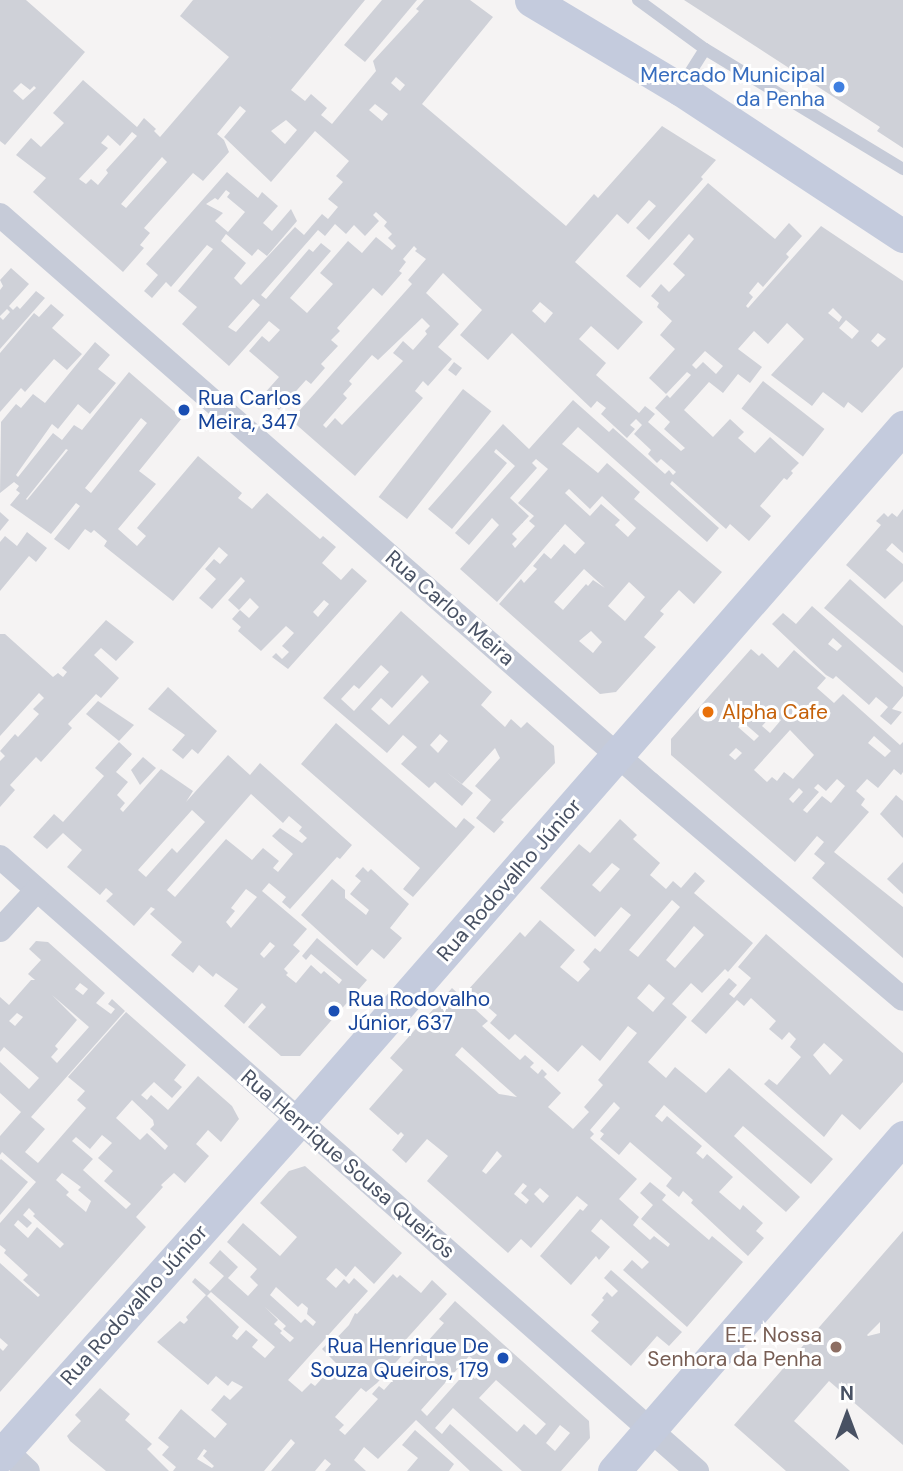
<!DOCTYPE html>
<meta charset="utf-8">
<style>
body{margin:0}
#map{position:relative;width:903px;height:1471px;overflow:hidden;background:#f5f3f3;font-family:"DM Sans",sans-serif}
div>[style]{position:absolute}
.building>*{inset:0;background:#cfd1d8;transform-origin:0 0}
.lane>*{height:12px;margin:-6px;padding:0 6px;transform-origin:6px;border-radius:6px;background:#c6cbd8}
.street>*{height:24px;margin:-12px;padding:0 12px;transform-origin:12px;border-radius:12px;background:#c6cbd8}
.secondary>*{height:33px;margin:-16.5px;padding:0 16.5px;transform-origin:16.5px;border-radius:16.5px;background:#c4cbdd}
.dots>*{width:19px;height:19px;translate:-50% -50%;box-sizing:border-box;border:4px solid #fff;border-radius:50%}
span{translate:-50% -50%;white-space:nowrap;text-align:center;line-height:1.15;-webkit-text-stroke:6px #fff;paint-order:stroke}
.shop-label{font-size:21px;color:#366cbe}
.right{translate:-100% -50%;text-align:right}
.transit-label{font-size:21px;color:#164399}
.left{translate:0 -50%;text-align:left}
.street-label{font-size:21px;color:#485163}
.food-label{font-size:21px;color:#c56008}
.education-label{font-size:21px;color:#785e54}
.north{position:absolute;left:812px;top:1380px;width:70px;height:70px;-webkit-text-stroke:5px #fff;paint-order:stroke;rotate:0deg;font-size:19px;font-weight:700;line-height:28px;text-align:center;color:#485163}
.north::after{content:'';display:block;margin:auto;width:24px;height:32px;background:#485163;clip-path:polygon(50% 0,100% 100%,50% 72%,0 100%)}
</style>
<div id="map">
<div class="building">
<i style="clip-path:polygon(evenodd,0 0,26px 0,85px 52px,5px 145px,0 141px,0 0,21px 83px,30px 90px,34px 86px,36px 88px,23px 100px,13px 91px,21px 83px)"></i>
<i style="clip-path:polygon(evenodd,193px 0,365px 0,291px 90px,305px 101px,311px 94px,327px 108px,321px 115px,332px 124px,376px 71px,373px 61px,419px 11px,416px 9px,424px 0,470px 0,493px 17px,422px 104px,566px 226px,594px 194px,598px 198px,662px 126px,716px 160px,701px 177px,703px 179px,649px 240px,636px 228px,656px 206px,649px 200px,628px 224px,617px 214px,575px 262px,643px 322px,618px 350px,591px 326px,579px 339px,606px 363px,596px 375px,639px 413px,645px 406px,655px 414px,648px 422px,681px 451px,685px 448px,664px 429px,670px 422px,655px 408px,667px 395px,670px 398px,691px 375px,687px 372px,666px 394px,649px 378px,675px 349px,660px 335px,672px 321px,657px 307px,659px 303px,651px 296px,661px 284px,669px 292px,685px 275px,673px 264px,694px 239px,689px 234px,640px 288px,626px 276px,708px 183px,775px 239px,789px 223px,802px 236px,786px 254px,789px 257px,763px 287px,758px 282px,749px 293px,753px 297px,746px 306px,748px 308px,821px 226px,903px 281px,903px 367px,862px 413px,848px 402px,844px 408px,823px 392px,812px 406px,771px 375px,804px 339px,787px 323px,768px 344px,754px 331px,738px 349px,762px 367px,750px 383px,738px 374px,723px 393px,709px 382px,684px 410px,713px 437px,730px 419px,744px 432px,738px 438px,755px 453px,770px 437px,799px 463px,791px 471px,793px 473px,787px 480px,784px 478px,760px 506px,771px 516px,749px 541px,730px 524px,726px 529px,672px 481px,670px 484px,719px 528px,707px 542px,578px 427px,562px 444px,598px 473px,607px 463px,640px 492px,634px 499px,722px 572px,694px 604px,679px 590px,660px 611px,664px 614px,644px 637px,656px 647px,616px 692px,600px 694px,499px 604px,521px 579px,524px 583px,537px 569px,533px 566px,544px 553px,551px 559px,564px 544px,575px 554px,585px 543px,565px 524px,497px 602px,460px 569px,499px 525px,492px 518px,469px 545px,455px 533px,515px 466px,496px 449px,494px 452px,507px 463px,452px 529px,428px 509px,503px 424px,529px 449px,573px 400px,609px 432px,613px 428px,665px 474px,669px 470px,673px 475px,676px 472px,661px 459px,657px 463px,648px 454px,651px 450px,634px 434px,642px 425px,636px 419px,630px 425px,635px 429px,627px 438px,601px 414px,606px 408px,597px 401px,591px 408px,512px 333px,488px 360px,460px 335px,482px 310px,443px 273px,426px 293px,459px 324px,438px 347px,452px 359px,428px 386px,423px 381px,415px 391px,423px 398px,355px 476px,291px 420px,412px 284px,408px 280px,426px 259px,415px 251px,417px 249px,414px 246px,403px 259px,406px 262px,399px 271px,402px 273px,382px 296px,373px 288px,337px 328px,340px 331px,331px 340px,338px 346px,321px 364px,325px 368px,311px 384px,306px 380px,279px 410px,263px 395px,279px 377px,249px 351px,262px 336px,269px 342px,280px 330px,269px 321px,229px 366px,182px 324px,197px 307px,178px 291px,213px 249px,207px 245px,171px 287px,166px 282px,152px 298px,144px 291px,158px 275px,146px 264px,227px 172px,258px 198px,262px 192px,278px 206px,263px 223px,272px 231px,291px 209px,297px 221px,267px 256px,258px 249px,252px 256px,226px 234px,221px 241px,246px 263px,234px 278px,241px 285px,295px 227px,304px 235px,322px 214px,328px 219px,338px 207px,328px 199px,343px 182px,336px 176px,349px 161px,315px 131px,271px 182px,224px 137px,246px 111px,240px 106px,217px 134px,224px 140px,229px 152px,203px 181px,193px 173px,144px 228px,150px 233px,140px 245px,144px 248px,123px 272px,33px 192px,46px 178px,16px 155px,31px 138px,41px 147px,64px 123px,53px 113px,83px 80px,137px 127px,144px 118px,156px 129px,154px 131px,160px 137px,229px 57px,180px 16px,193px 0,396px 77px,405px 85px,400px 91px,391px 83px,396px 77px,193px 0,375px 104px,388px 114px,382px 121px,369px 110px,375px 104px,193px 0,286px 120px,297px 130px,285px 144px,271px 131px,286px 120px,193px 0,132px 132px,137px 136px,106px 170px,108px 173px,98px 185px,91px 179px,86px 184px,79px 179px,108px 148px,101px 143px,108px 135px,120px 146px,132px 132px,193px 0,162px 157px,167px 162px,126px 208px,121px 204px,162px 157px,193px 0,226px 190px,230px 193px,227px 197px,245px 212px,228px 232px,215px 221px,223px 213px,206px 204px,215px 198px,218px 200px,226px 190px,193px 0,376px 212px,387px 222px,384px 226px,392px 234px,388px 238px,396px 246px,392px 250px,376px 237px,362px 253px,348px 241px,320px 273px,333px 284px,307px 313px,290px 298px,331px 251px,321px 243px,313px 252px,309px 249px,266px 299px,261px 295px,318px 230px,325px 236px,335px 224px,346px 234px,354px 225px,365px 236px,379px 221px,373px 215px,376px 212px,193px 0,253px 299px,260px 305px,236px 332px,231px 329px,228px 327px,253px 299px,193px 0,540px 302px,553px 313px,545px 323px,532px 311px,540px 302px,193px 0,833px 308px,842px 317px,839px 322px,828px 313px,833px 308px,193px 0,422px 318px,430px 326px,425px 331px,427px 334px,413px 350px,403px 341px,393px 353px,403px 361px,342px 425px,335px 418px,326px 428px,323px 425px,347px 398px,343px 394px,352px 384px,349px 381px,372px 355px,378px 360px,422px 318px,193px 0,846px 320px,859px 331px,852px 339px,839px 328px,846px 320px,193px 0,878px 333px,886px 339px,878px 347px,871px 341px,878px 333px,193px 0,705px 351px,723px 366px,716px 374px,703px 362px,696px 369px,692px 365px,705px 351px,193px 0,536px 459px,548px 469px,518px 503px,534px 516px,529px 521px,535px 526px,515px 548px,512px 544px,517px 539px,512px 534px,529px 516px,510px 498px,537px 468px,532px 463px,536px 459px,193px 0,569px 489px,590px 509px,602px 496px,636px 528px,628px 537px,615px 525px,620px 520px,601px 504px,590px 516px,565px 493px,569px 489px,193px 0,584px 569px,605px 588px,593px 580px,588px 586px,586px 584px,563px 610px,554px 602px,584px 569px,193px 0,629px 582px,645px 597px,625px 621px,608px 606px,629px 582px,193px 0,591px 631px,602px 642px,593px 653px,579px 641px,591px 631px)"></i>
<i style="clip-path:polygon(382px 0,417px 0,365px 62px,344px 45px)"></i>
<i style="clip-path:polygon(684px 0,903px 0,903px 148px,877px 131px,880px 127px)"></i>
<i style="clip-path:polygon(11px 268px,29px 284px,9px 306px,13px 310px,17px 306px,20px 309px,36px 291px,45px 298px,0 349px,0 317px,3px 320px,10px 312px,7px 309px,0 316px,0 290px,3px 286px,0 280px)"></i>
<i style="clip-path:polygon(51px 304px,64px 315px,52px 328px,82px 354px,67px 370px,54px 359px,25px 392px,21px 388px,0 412px,0 353px,34px 313px,39px 317px)"></i>
<i style="clip-path:polygon(evenodd,95px 342px,110px 355px,98px 369px,116px 383px,90px 414px,78px 404px,58px 429px,52px 424px,16px 475px,18px 477px,53px 433px,62px 440px,74px 425px,82px 430px,129px 372px,182px 418px,139px 471px,156px 484px,118px 529px,137px 546px,146px 536px,137px 528px,198px 456px,242px 493px,238px 498px,252px 509px,267px 493px,320px 539px,323px 536px,336px 547px,322px 563px,341px 580px,352px 568px,367px 581px,288px 669px,272px 657px,276px 653px,282px 659px,289px 652px,282px 646px,294px 633px,286px 626px,261px 651px,238px 631px,241px 627px,232px 619px,240px 610px,249px 618px,259px 607px,250px 598px,239px 610px,228px 600px,245px 581px,241px 577px,212px 609px,199px 598px,216px 579px,205px 569px,214px 559px,220px 564px,228px 555px,219px 547px,173px 601px,104px 546px,107px 541px,94px 530px,91px 533px,85px 529px,69px 550px,54px 539px,80px 506px,76px 503px,51px 534px,10px 505px,20px 493px,16px 490px,19px 486px,14px 482px,0 493px,1px 422px,16px 404px,21px 408px,33px 394px,45px 403px,95px 342px,141px 418px,147px 423px,91px 493px,85px 488px,141px 418px,95px 342px,66px 449px,68px 450px,27px 500px,26px 499px,66px 449px,95px 342px,324px 600px,329px 604px,318px 617px,313px 612px,324px 600px)"></i>
<i style="left:454px;top:362px;width:10px;height:10px;rotate:37deg"></i>
<i style="left:763px;top:381px;width:78px;height:35px;rotate:38deg"></i>
<i style="left:463px;top:389px;width:36px;height:137px;rotate:38deg"></i>
<i style="clip-path:polygon(903px 509px,903px 553px,892px 543px,886px 550px,903px 564px,903px 581px,885px 599px,846px 565px,881px 525px,876px 521px,884px 513px,888px 517px,892px 513px,897px 517px)"></i>
<i style="clip-path:polygon(0 512px,9px 520px,0 531px)"></i>
<i style="clip-path:polygon(27px 532px,47px 548px,36px 562px,29px 556px,0 591px,0 542px,5px 536px,17px 546px)"></i>
<i style="clip-path:polygon(850px 579px,903px 626px,903px 673px,824px 608px)"></i>
<i style="clip-path:polygon(evenodd,812px 606px,903px 687px,903px 696px,892px 709px,902px 712px,891px 725px,880px 716px,888px 707px,876px 697px,869px 705px,836px 676px,833px 679px,826px 675px,772px 624px,783px 613px,796px 624px,812px 606px,833px 638px,842px 646px,837px 651px,828px 644px,833px 638px)"></i>
<i style="clip-path:polygon(evenodd,401px 611px,492px 692px,481px 705px,505px 727px,511px 719px,521px 728px,527px 722px,554px 746px,555px 763px,501px 820px,504px 822px,494px 833px,476px 818px,491px 800px,475px 786px,500px 758px,495px 748px,462px 784px,445px 771px,473px 793px,462px 806px,435px 782px,429px 788px,401px 764px,417px 747px,403px 735px,387px 753px,323px 698px,401px 611px,381px 665px,389px 672px,354px 711px,341px 699px,354px 685px,359px 689px,381px 665px,401px 611px,422px 675px,429px 682px,389px 725px,371px 709px,381px 698px,392px 708px,422px 675px,401px 611px,440px 734px,448px 741px,438px 753px,430px 745px,440px 734px)"></i>
<i style="clip-path:polygon(106px 620px,134px 642px,116px 661px,101px 648px,94px 655px,119px 678px,101px 698px,96px 694px,68px 724px,72px 728px,41px 762px,36px 757px,10px 785px,15px 790px,0 807px,0 761px,5px 756px,0 751px,15px 734px,18px 737px,39px 714px,33px 709px,44px 698px,39px 693px,0 736px,0 634px,5px 634px,53px 677px,58px 673px,63px 677px,67px 672px,62px 668px)"></i>
<i style="clip-path:polygon(evenodd,751px 649px,759px 656px,762px 653px,778px 668px,794px 650px,826px 678px,817px 688px,834px 703px,843px 694px,900px 745px,903px 742px,903px 772px,901px 775px,894px 769px,878px 788px,867px 779px,856px 791px,865px 799px,861px 805px,869px 812px,834px 852px,903px 907px,903px 958px,812px 878px,825px 863px,814px 854px,824px 842px,817px 836px,795px 862px,671px 755px,671px 739px,751px 649px,773px 714px,781px 720px,770px 733px,762px 726px,773px 714px,751px 649px,743px 722px,759px 736px,754px 741px,738px 727px,743px 722px,751px 649px,790px 730px,814px 755px,793px 779px,784px 772px,777px 781px,772px 777px,767px 782px,754px 770px,790px 730px,751px 649px,874px 736px,891px 751px,885px 757px,868px 743px,874px 736px,751px 649px,736px 748px,742px 753px,735px 760px,729px 755px,736px 748px,751px 649px,837px 779px,845px 786px,831px 803px,822px 796px,807px 813px,803px 810px,819px 792px,814px 788px,818px 784px,826px 791px,837px 779px,751px 649px,799px 788px,803px 792px,793px 803px,789px 799px,799px 788px)"></i>
<i style="clip-path:polygon(168px 687px,217px 731px,198px 754px,192px 749px,183px 759px,172px 750px,185px 735px,148px 709px)"></i>
<i style="clip-path:polygon(98px 701px,134px 725px,119px 741px,86px 714px)"></i>
<i style="clip-path:polygon(336px 723px,456px 828px,464px 818px,475px 827px,413px 897px,403px 889px,420px 868px,301px 764px)"></i>
<i style="clip-path:polygon(evenodd,119px 742px,132px 754px,116px 772px,128px 782px,117px 795px,125px 803px,120px 809px,123px 812px,161px 769px,193px 791px,186px 802px,228px 755px,250px 775px,260px 763px,352px 845px,340px 859px,337px 857px,290px 909px,282px 902px,286px 897px,269px 883px,262px 891px,307px 929px,293px 945px,300px 951px,284px 969px,288px 973px,286px 975px,296px 983px,311px 965px,321px 974px,324px 971px,339px 984px,342px 980px,311px 954px,306px 960px,302px 956px,317px 938px,367px 980px,300px 1056px,281px 1056px,248px 1027px,266px 1007px,262px 1003px,244px 1024px,224px 1006px,238px 989px,216px 973px,213px 977px,199px 965px,193px 973px,171px 955px,182px 942px,150px 914px,155px 909px,151px 907px,134px 926px,106px 901px,113px 894px,106px 888px,100px 895px,67px 867px,82px 850px,63px 833px,47px 849px,33px 837px,54px 814px,63px 822px,104px 776px,95px 768px,119px 742px,251px 794px,283px 823px,289px 816px,302px 827px,299px 831px,307px 838px,302px 843px,280px 828px,272px 836px,293px 854px,278px 872px,273px 868px,279px 861px,263px 848px,252px 860px,226px 839px,175px 897px,167px 890px,251px 794px,119px 742px,192px 810px,205px 822px,177px 853px,172px 848px,146px 877px,138px 870px,192px 810px,119px 742px,246px 889px,257px 897px,231px 928px,226px 922px,235px 911px,231px 908px,246px 889px,119px 742px,270px 942px,275px 946px,264px 958px,260px 954px,270px 942px)"></i>
<i style="clip-path:polygon(143px 757px,156px 768px,140px 785px,131px 770px)"></i>
<i style="clip-path:polygon(896px 795px,903px 801px,903px 838px,880px 814px)"></i>
<i style="clip-path:polygon(evenodd,620px 819px,637px 835px,633px 839px,660px 863px,650px 875px,666px 889px,673px 881px,681px 888px,695px 872px,705px 881px,694px 893px,753px 943px,728px 972px,725px 969px,702px 993px,691px 983px,672px 1004px,687px 1017px,648px 1062px,666px 1078px,675px 1067px,706px 1093px,729px 1068px,833px 1159px,811px 1184px,743px 1126px,734px 1136px,800px 1197px,786px 1212px,664px 1105px,655px 1116px,662px 1122px,667px 1116px,702px 1146px,696px 1153px,703px 1159px,707px 1154px,733px 1177px,719px 1192px,740px 1210px,743px 1205px,763px 1223px,756px 1231px,764px 1238px,748px 1256px,691px 1203px,693px 1200px,683px 1191px,679px 1197px,666px 1186px,672px 1178px,630px 1142px,619px 1155px,600px 1139px,604px 1134px,600px 1131px,620px 1108px,614px 1102px,590px 1130px,594px 1134px,590px 1138px,637px 1179px,619px 1199px,639px 1217px,633px 1225px,650px 1240px,654px 1236px,668px 1247px,670px 1244px,641px 1219px,653px 1205px,640px 1193px,650px 1182px,666px 1195px,662px 1200px,709px 1240px,712px 1236px,743px 1262px,687px 1327px,623px 1270px,632px 1260px,642px 1269px,649px 1262px,601px 1219px,591px 1231px,610px 1247px,599px 1260px,596px 1256px,571px 1285px,540px 1256px,580px 1209px,583px 1211px,588px 1205px,577px 1196px,531px 1248px,521px 1239px,508px 1253px,427px 1181px,448px 1156px,427px 1139px,406px 1163px,392px 1150px,404px 1135px,401px 1132px,398px 1135px,369px 1109px,403px 1070px,390px 1058px,452px 988px,488px 1021px,482px 1026px,520px 1060px,525px 1055px,534px 1063px,530px 1067px,538px 1074px,542px 1069px,547px 1074px,544px 1077px,561px 1093px,548px 1107px,573px 1129px,589px 1112px,584px 1107px,603px 1085px,598px 1080px,637px 1033px,628px 1026px,600px 1061px,582px 1045px,558px 1072px,515px 1034px,509px 1040px,490px 1023px,497px 1015px,468px 990px,520px 932px,525px 937px,540px 920px,575px 950px,560px 967px,578px 982px,590px 969px,583px 962px,595px 948px,600px 952px,631px 915px,621px 907px,595px 937px,540px 888px,579px 844px,590px 853px,620px 819px,612px 863px,620px 869px,600px 892px,592px 885px,612px 863px,620px 819px,672px 900px,680px 907px,638px 957px,629px 950px,672px 900px,620px 819px,694px 926px,704px 935px,675px 968px,666px 960px,694px 926px,620px 819px,649px 984px,665px 998px,653px 1012px,637px 998px,649px 984px,620px 819px,462px 1047px,500px 1082px,517px 1097px,499px 1094px,455px 1055px,462px 1047px,620px 819px,497px 1151px,502px 1156px,486px 1174px,482px 1171px,497px 1151px,620px 819px,523px 1183px,527px 1186px,521px 1193px,529px 1200px,526px 1204px,514px 1194px,523px 1183px,620px 819px,540px 1188px,549px 1196px,543px 1203px,534px 1194px,540px 1188px)"></i>
<i style="clip-path:polygon(903px 862px,903px 894px,887px 879px)"></i>
<i style="clip-path:polygon(363px 867px,368px 872px,371px 869px,409px 904px,390px 928px,402px 938px,384px 959px,372px 949px,357px 966px,301px 915px,332px 879px,345px 890px,345px 898px,366px 915px,369px 910px,350px 894px,361px 881px,355px 876px)"></i>
<i style="clip-path:polygon(evenodd,766px 934px,903px 1053px,903px 1082px,860px 1130px,842px 1114px,824px 1137px,764px 1084px,769px 1079px,777px 1085px,801px 1057px,790px 1047px,796px 1039px,789px 1032px,782px 1040px,769px 1029px,776px 1021px,751px 998px,744px 1006px,737px 1000px,706px 1034px,691px 1021px,729px 978px,737px 985px,729px 994px,734px 998px,751px 978px,738px 967px,766px 934px,824px 1043px,843px 1060px,830px 1075px,813px 1055px,824px 1043px)"></i>
<i style="clip-path:polygon(evenodd,36px 941px,48px 942px,105px 993px,96px 1003px,100px 1006px,111px 1014px,115px 1009px,108px 1004px,112px 999px,125px 1011px,31px 1117px,45px 1129px,25px 1152px,38px 1163px,86px 1108px,77px 1100px,85px 1091px,68px 1077px,126px 1012px,186px 1065px,174px 1080px,182px 1087px,172px 1098px,154px 1082px,141px 1095px,147px 1100px,151px 1095px,168px 1110px,198px 1076px,232px 1106px,239px 1119px,221px 1142px,208px 1130px,196px 1144px,209px 1156px,185px 1183px,174px 1173px,161px 1185px,163px 1187px,136px 1217px,146px 1227px,0 1392px,0 1348px,3px 1351px,8px 1345px,0 1338px,0 1263px,38px 1297px,40px 1295px,23px 1280px,28px 1275px,4px 1253px,6px 1250px,0 1245px,0 1223px,36px 1182px,2px 1152px,0 1155px,0 1136px,21px 1112px,0 1093px,0 1062px,29px 1089px,39px 1078px,4px 1047px,0 1052px,0 997px,9px 1005px,31px 980px,35px 980px,28px 974px,41px 960px,29px 949px,36px 941px,80px 983px,88px 989px,83px 995px,75px 989px,80px 983px,36px 941px,52px 995px,89px 1027px,57px 1063px,51px 1057px,58px 1049px,55px 1046px,77px 1020px,52px 995px,36px 941px,17px 1013px,23px 1017px,15px 1026px,9px 1021px,17px 1013px,36px 941px,132px 1100px,153px 1120px,154px 1125px,150px 1129px,168px 1146px,165px 1150px,147px 1133px,140px 1140px,116px 1118px,132px 1100px,36px 941px,102px 1135px,112px 1143px,98px 1158px,113px 1171px,104px 1181px,131px 1204px,126px 1209px,83px 1170px,93px 1159px,72px 1141px,76px 1137px,90px 1149px,102px 1135px,36px 941px,62px 1173px,81px 1187px,78px 1190px,91px 1201px,86px 1212px,66px 1195px,69px 1192px,56px 1180px,62px 1173px,36px 941px,29px 1208px,35px 1214px,33px 1216px,64px 1244px,60px 1248px,37px 1227px,28px 1238px,14px 1225px,18px 1220px,27px 1228px,32px 1223px,23px 1215px,29px 1208px)"></i>
<i style="clip-path:polygon(1px 1159px,28px 1182px,0 1215px,0 1160px)"></i>
<i style="clip-path:polygon(evenodd,305px 1166px,402px 1253px,374px 1284px,355px 1266px,346px 1277px,336px 1268px,326px 1279px,336px 1288px,344px 1279px,349px 1284px,354px 1278px,368px 1291px,288px 1380px,302px 1392px,311px 1383px,315px 1386px,336px 1363px,322px 1349px,330px 1341px,332px 1343px,349px 1325px,355px 1313px,357px 1314px,393px 1274px,397px 1278px,400px 1275px,421px 1293px,432px 1280px,447px 1294px,401px 1345px,407px 1350px,377px 1383px,366px 1392px,361px 1388px,335px 1417px,344px 1425px,339px 1430px,345px 1435px,378px 1399px,372px 1394px,379px 1386px,384px 1390px,444px 1323px,439px 1319px,455px 1301px,589px 1421px,590px 1438px,561px 1471px,522px 1471px,453px 1408px,435px 1428px,442px 1434px,450px 1424px,503px 1471px,470px 1471px,416px 1420px,378px 1459px,364px 1447px,354px 1460px,366px 1471px,325px 1471px,331px 1464px,325px 1459px,315px 1471px,271px 1471px,295px 1443px,291px 1439px,264px 1471px,173px 1471px,176px 1467px,162px 1455px,169px 1447px,158px 1438px,181px 1409px,215px 1438px,227px 1424px,211px 1410px,224px 1395px,230px 1400px,243px 1387px,232px 1381px,228px 1386px,216px 1376px,208px 1385px,157px 1342px,180px 1321px,184px 1324px,188px 1320px,186px 1317px,206px 1295px,239px 1327px,232px 1336px,237px 1340px,246px 1330px,258px 1340px,252px 1347px,265px 1358px,275px 1347px,211px 1292px,207px 1296px,192px 1282px,195px 1278px,210px 1291px,224px 1276px,209px 1263px,220px 1250px,238px 1267px,228px 1278px,248px 1296px,258px 1285px,250px 1277px,257px 1269px,227px 1242px,243px 1223px,280px 1256px,297px 1237px,260px 1203px,289px 1171px,305px 1166px,276px 1287px,298px 1307px,302px 1303px,308px 1308px,307px 1314px,316px 1322px,313px 1326px,305px 1319px,301px 1323px,270px 1295px,276px 1287px,305px 1166px,265px 1307px,286px 1326px,283px 1329px,294px 1338px,290px 1342px,280px 1333px,282px 1331px,274px 1324px,278px 1320px,265px 1307px,305px 1166px,469px 1356px,484px 1368px,475px 1379px,466px 1372px,427px 1416px,421px 1410px,469px 1356px,305px 1166px,496px 1380px,546px 1424px,536px 1435px,524px 1424px,517px 1432px,479px 1398px,496px 1380px,305px 1166px,560px 1425px,570px 1433px,555px 1451px,546px 1443px,560px 1425px,305px 1166px,204px 1449px,207px 1451px,203px 1456px,214px 1466px,212px 1468px,197px 1459px,204px 1449px)"></i>
<i style="clip-path:polygon(evenodd,903px 1231px,903px 1445px,829px 1381px,794px 1421px,850px 1471px,786px 1471px,734px 1425px,903px 1231px,880px 1322px,880px 1333px,868px 1336px,867px 1335px,880px 1322px)"></i>
<i style="clip-path:polygon(611px 1270px,682px 1332px,669px 1346px,657px 1336px,631px 1366px,591px 1331px,599px 1322px,591px 1315px,604px 1300px,602px 1298px,607px 1292px,612px 1297px,618px 1291px,604px 1278px)"></i>
<i style="clip-path:polygon(100px 1388px,130px 1414px,125px 1420px,152px 1444px,147px 1449px,169px 1471px,106px 1471px,70px 1441px,67px 1436px,81px 1421px,75px 1415px)"></i>
<i style="clip-path:polygon(415px 1430px,454px 1464px,449px 1471px,407px 1471px,418px 1458px,402px 1445px)"></i>
</div>
<div class="lane">
<i style="left:638px;top:0;width:83px;rotate:36.2deg"></i>
<i style="left:705px;top:49px;width:232px;rotate:31.2deg"></i>
<i style="left:681px;top:87px;width:45px;rotate:-57.7deg"></i>
</div>
<div class="street">
<i style="left:0;top:215px;width:862px;rotate:41.19deg"></i>
<i style="left:649px;top:783px;width:333px;rotate:40.4deg"></i>
<i style="left:0;top:857px;width:929px;rotate:41.38deg"></i>
<i style="left:0;top:930px;width:54px;rotate:-47.2deg"></i>
<i style="left:0;top:1445px;width:38px;rotate:43deg"></i>
</div>
<div class="secondary">
<i style="left:531px;top:0;width:174px;rotate:30.9deg"></i>
<i style="left:680px;top:89px;width:267px;rotate:33.4deg"></i>
<i style="left:0;top:1456px;width:448px;rotate:-48.3deg"></i>
<i style="left:298px;top:1121px;width:921px;rotate:-48.92deg"></i>
<i style="left:614px;top:1471px;width:442px;rotate:-49.1deg"></i>
</div>
<div class="dots">
<i style="left:839px;top:87px;background:#3f7fe0"></i>
<i style="left:184px;top:410px;background:#1a4fb4"></i>
<i style="left:708px;top:712px;background:#e8710a"></i>
<i style="left:334px;top:1011px;background:#1a4fb4"></i>
<i style="left:836px;top:1347px;background:#8d6e63"></i>
<i style="left:503px;top:1358px;background:#1a4fb4"></i>
</div>
<div class="shop-label">
<span class="right" style="left:825px;top:87px">Mercado Municipal<br>da Penha</span>
</div>
<div class="transit-label">
<span class="left" style="left:198px;top:410px">Rua Carlos<br>Meira, 347</span>
<span class="left" style="left:348px;top:1011px">Rua Rodovalho<br>Júnior, 637</span>
<span class="right" style="left:489px;top:1358px">Rua Henrique De<br>Souza Queiros, 179</span>
</div>
<div class="street-label">
<span style="left:450px;top:608px;rotate:41deg">Rua Carlos Meira</span>
<span style="left:509px;top:880px;rotate:-49deg">Rua Rodovalho Júnior</span>
<span style="left:348px;top:1164px;rotate:41deg">Rua Henrique Sousa Queirós</span>
<span style="left:134px;top:1305px;rotate:-48deg">Rua Rodovalho Júnior</span>
</div>
<div class="food-label">
<span class="left" style="left:722px;top:712px">Alpha Cafe</span>
</div>
<div class="education-label">
<span class="right" style="left:822px;top:1347px">E.E. Nossa<br>Senhora da Penha</span>
</div>
<div class="north">N</div>
</div>
